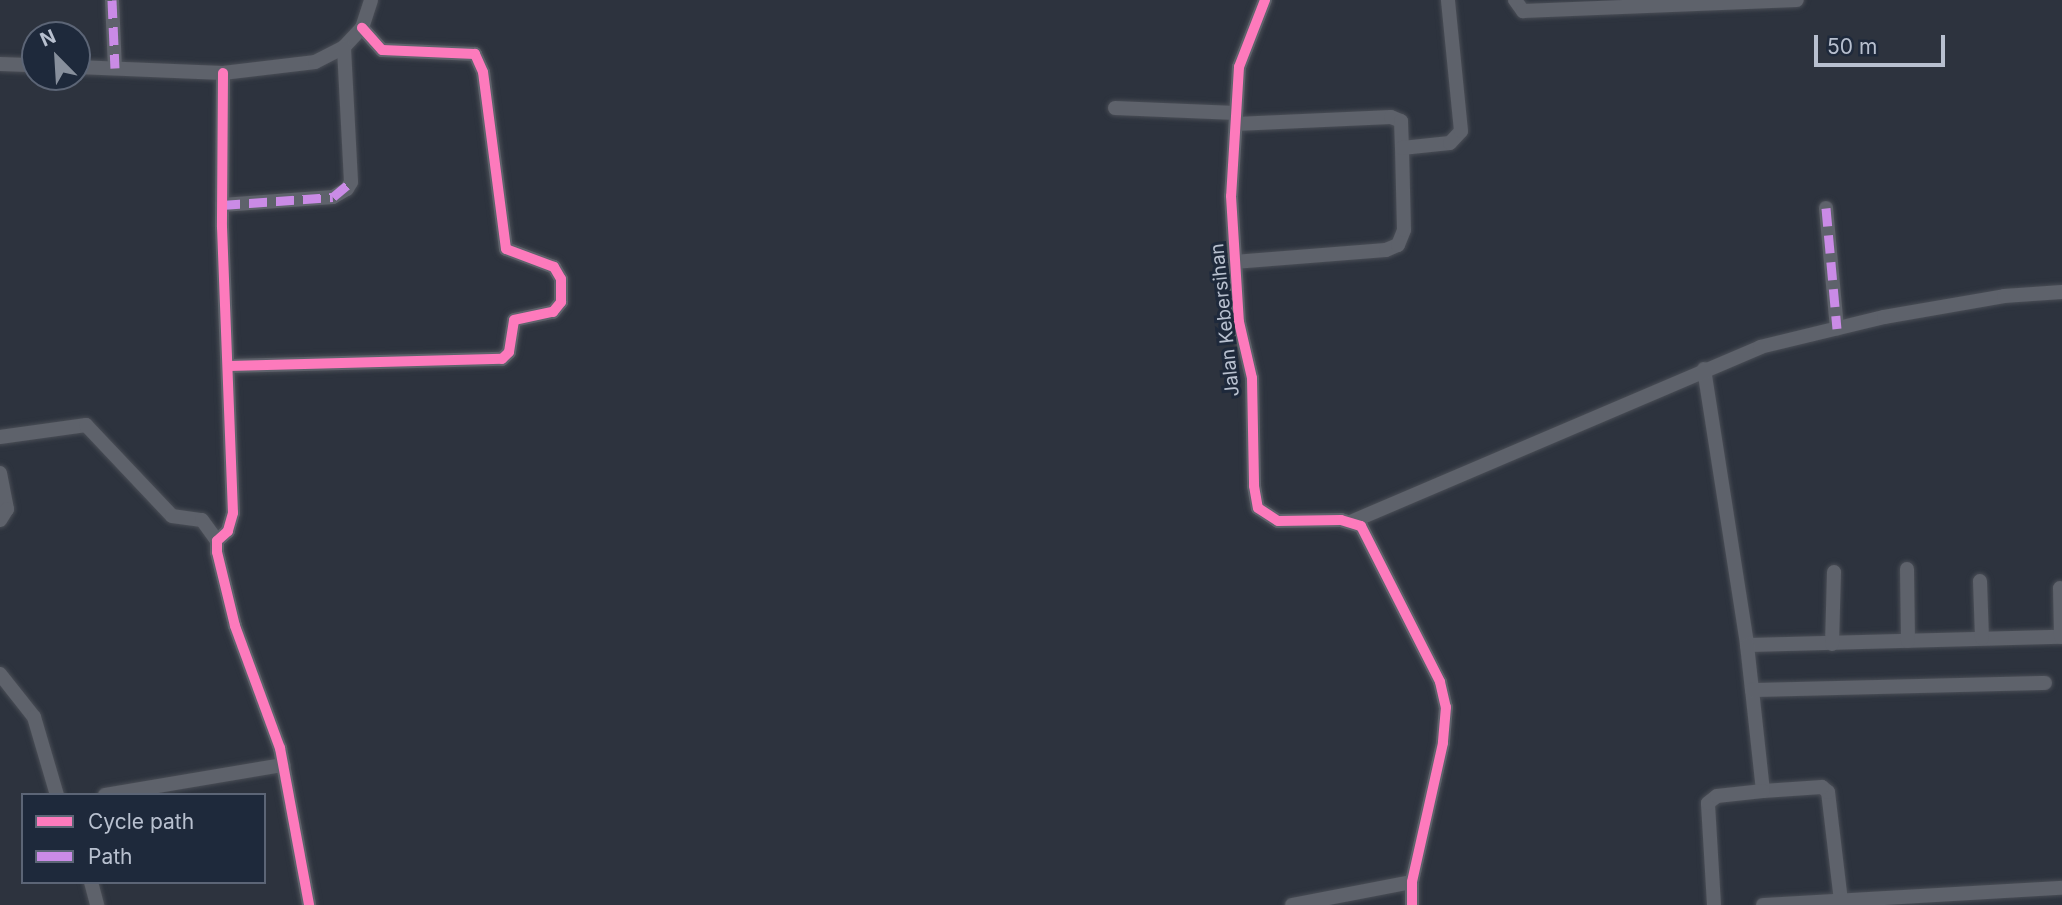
<!DOCTYPE html>
<style>
body{margin:0}
#map{position:relative;width:2062px;height:905px;overflow:hidden;background:#2d333e;font-family:Inter,sans-serif}
div>[style]{position:absolute}
.roads{filter:drop-shadow(0 0 2px #4a4e56) drop-shadow(0 0 2px #4a4e56)}
.street>*{height:14px;margin:-7px;padding:0 7px;transform-origin:7px;border-radius:7px;background:#5e626b}
.quiet>*{height:9px;margin-top:-4.5px;transform-origin:0;background:repeating-linear-gradient(90deg,#ca8be6 0 18px,transparent 0 27px)}
.cycleway>*{height:10px;margin:-5px;padding:0 5px;transform-origin:5px;border-radius:5px;background:#fd7abc}
span{translate:-50% -50%;white-space:nowrap;text-align:center;line-height:1.15;-webkit-text-stroke:6px #1e293b;paint-order:stroke}
.street-label{font-size:19px;color:#b8c0cf}
.legend{position:absolute;left:21px;top:793px;width:245px;height:91px;box-sizing:border-box;background:#1e293b;border:2px solid #5c6576;margin:0;padding:9px 12px;list-style:none;font-size:21px;color:#b8c0cf}
.legend li{display:flex;align-items:center;gap:14px;height:35px}
.legend b{width:35px;border:2px solid #5c6576}
.north{position:absolute;left:21px;top:21px;width:70px;height:70px;box-sizing:border-box;background:#1e293b;border:2px solid #5c6576;border-radius:50%;rotate:336deg;font-size:19px;font-weight:700;line-height:28px;text-align:center;color:#b8c0cf}
.north::after{content:'';display:block;margin:auto;width:24px;height:32px;background:#878f9c;clip-path:polygon(50% 0,100% 100%,50% 72%,0 100%)}
.scale{position:absolute;left:1814px;top:35px;width:131px;height:32px;box-sizing:border-box;border:4px solid #b8c0cf;border-top:0;padding-left:9px;font-size:21px;line-height:24px;white-space:nowrap;color:#b8c0cf;-webkit-text-stroke:5px #1e293b;paint-order:stroke}
</style>
<div id="map">
<div class="roads">
<div class="street">
<i style="left:112px;top:0;width:68px;rotate:87.5deg"></i>
<i style="left:1265px;top:0;width:72px;rotate:111.2deg"></i>
<i style="left:1239px;top:67px;width:129px;rotate:93.5deg"></i>
<i style="left:1231px;top:196px;width:126px;rotate:86.4deg"></i>
<i style="left:1239px;top:322px;width:57px;rotate:76.9deg"></i>
<i style="left:1252px;top:378px;width:108px;rotate:88.9deg"></i>
<i style="left:1254px;top:486px;width:22px;rotate:80deg"></i>
<i style="left:1258px;top:508px;width:24px;rotate:33deg"></i>
<i style="left:1278px;top:521px;width:63px;rotate:-0.9deg"></i>
<i style="left:1341px;top:520px;width:21px;rotate:17deg"></i>
<i style="left:1361px;top:526px;width:175px;rotate:63.1deg"></i>
<i style="left:1440px;top:682px;width:26px;rotate:77deg"></i>
<i style="left:1446px;top:707px;width:36px;rotate:95deg"></i>
<i style="left:1443px;top:743px;width:142px;rotate:102.6deg"></i>
<i style="left:1412px;top:882px;width:23px;rotate:90deg"></i>
<i style="left:1515px;top:0;width:14px;rotate:54deg"></i>
<i style="left:1523px;top:11px;width:274px;rotate:-2.3deg"></i>
<i style="left:0;top:64px;width:35px;rotate:2deg"></i>
<i style="left:77px;top:67px;width:146px;rotate:2.4deg"></i>
<i style="left:223px;top:73px;width:93px;rotate:-6.8deg"></i>
<i style="left:315px;top:62px;width:33px;rotate:-27deg"></i>
<i style="left:344px;top:47px;width:26px;rotate:-47deg"></i>
<i style="left:362px;top:28px;width:29px;rotate:-72deg"></i>
<i style="left:223px;top:73px;width:154px;rotate:90.4deg"></i>
<i style="left:222px;top:227px;width:286px;rotate:87.8deg"></i>
<i style="left:233px;top:513px;width:19px;rotate:106deg"></i>
<i style="left:228px;top:531px;width:15px;rotate:138deg"></i>
<i style="left:217px;top:541px;width:11px;rotate:90deg"></i>
<i style="left:217px;top:552px;width:76px;rotate:76.3deg"></i>
<i style="left:235px;top:626px;width:130px;rotate:69.8deg"></i>
<i style="left:280px;top:748px;width:160px;rotate:79.5deg"></i>
<i style="left:1115px;top:108px;width:121px;rotate:2.4deg"></i>
<i style="left:1236px;top:124px;width:155px;rotate:-2.6deg"></i>
<i style="left:1391px;top:117px;width:11px;rotate:22deg"></i>
<i style="left:1401px;top:121px;width:27px;rotate:88deg"></i>
<i style="left:222px;top:205px;width:111px;rotate:-4.1deg"></i>
<i style="left:333px;top:197px;width:16px;rotate:-30deg"></i>
<i style="left:347px;top:189px;width:8px;rotate:-60deg"></i>
<i style="left:351px;top:182px;width:135px;rotate:-93deg"></i>
<i style="left:1826px;top:208px;width:121px;rotate:84.8deg"></i>
<i style="left:1234px;top:262px;width:152px;rotate:-4.5deg"></i>
<i style="left:1386px;top:250px;width:13px;rotate:-23deg"></i>
<i style="left:1398px;top:245px;width:16px;rotate:-68deg"></i>
<i style="left:1404px;top:230px;width:82px;rotate:-91.4deg"></i>
<i style="left:1402px;top:148px;width:48px;rotate:-5.9deg"></i>
<i style="left:1450px;top:143px;width:16px;rotate:-47deg"></i>
<i style="left:1461px;top:131px;width:132px;rotate:-95.7deg"></i>
<i style="left:229px;top:366px;width:273px;rotate:-1.5deg"></i>
<i style="left:502px;top:359px;width:10px;rotate:-45deg"></i>
<i style="left:509px;top:352px;width:32px;rotate:-81deg"></i>
<i style="left:514px;top:320px;width:40px;rotate:-12deg"></i>
<i style="left:553px;top:312px;width:13px;rotate:-51deg"></i>
<i style="left:561px;top:302px;width:23px;rotate:-90deg"></i>
<i style="left:561px;top:279px;width:14px;rotate:-120deg"></i>
<i style="left:554px;top:267px;width:51px;rotate:-159.4deg"></i>
<i style="left:506px;top:249px;width:178px;rotate:-97.4deg"></i>
<i style="left:483px;top:72px;width:20px;rotate:-114deg"></i>
<i style="left:475px;top:54px;width:93px;rotate:-177.5deg"></i>
<i style="left:382px;top:50px;width:30px;rotate:-132deg"></i>
<i style="left:1704px;top:369px;width:279px;rotate:81.1deg"></i>
<i style="left:1747px;top:645px;width:315px;rotate:-1.5deg"></i>
<i style="left:0;top:437px;width:87px;rotate:-7.9deg"></i>
<i style="left:86px;top:425px;width:125px;rotate:46.6deg"></i>
<i style="left:172px;top:516px;width:30px;rotate:8deg"></i>
<i style="left:202px;top:520px;width:26px;rotate:54deg"></i>
<i style="left:0;top:473px;width:37px;rotate:79deg"></i>
<i style="left:7px;top:509px;width:13px;rotate:122deg"></i>
<i style="left:1353px;top:521px;width:443px;rotate:-23.1deg"></i>
<i style="left:1760px;top:347px;width:128px;rotate:-13.6deg"></i>
<i style="left:1884px;top:317px;width:122px;rotate:-9.9deg"></i>
<i style="left:2004px;top:296px;width:58px;rotate:-3.9deg"></i>
<i style="left:1907px;top:569px;width:72px;rotate:89.2deg"></i>
<i style="left:1980px;top:581px;width:57px;rotate:88deg"></i>
<i style="left:2060px;top:588px;width:49px;rotate:88.8deg"></i>
<i style="left:1832px;top:644px;width:72px;rotate:-88.4deg"></i>
<i style="left:1747px;top:645px;width:45px;rotate:83.7deg"></i>
<i style="left:0;top:674px;width:55px;rotate:51.7deg"></i>
<i style="left:34px;top:717px;width:81px;rotate:73.6deg"></i>
<i style="left:105px;top:795px;width:181px;rotate:-9.6deg"></i>
<i style="left:91px;top:882px;width:24px;rotate:75deg"></i>
<i style="left:1841px;top:901px;width:110px;rotate:-96.8deg"></i>
<i style="left:1828px;top:792px;width:8px;rotate:-140deg"></i>
<i style="left:1822px;top:787px;width:59px;rotate:176.1deg"></i>
<i style="left:1763px;top:791px;width:102px;rotate:-96.2deg"></i>
<i style="left:1752px;top:690px;width:293px;rotate:-1.4deg"></i>
<i style="left:1292px;top:905px;width:122px;rotate:-10.9deg"></i>
<i style="left:1714px;top:905px;width:102px;rotate:-93.4deg"></i>
<i style="left:1708px;top:803px;width:11px;rotate:-38deg"></i>
<i style="left:1717px;top:796px;width:46px;rotate:-6.2deg"></i>
<i style="left:1763px;top:905px;width:299px;rotate:-3.3deg"></i>
</div>
</div>
<div class="quiet">
<i style="left:112px;top:0;width:68px;rotate:87.5deg"></i>
<i style="left:222px;top:205px;width:111px;rotate:-4.1deg"></i>
<i style="left:333px;top:197px;width:23px;rotate:-40deg"></i>
<i style="left:1826px;top:208px;width:121px;rotate:84.8deg"></i>
</div>
<div class="cycleway">
<i style="left:1265px;top:0;width:72px;rotate:111.2deg"></i>
<i style="left:1239px;top:67px;width:129px;rotate:93.5deg"></i>
<i style="left:1231px;top:196px;width:126px;rotate:86.4deg"></i>
<i style="left:1239px;top:322px;width:57px;rotate:76.9deg"></i>
<i style="left:1252px;top:378px;width:108px;rotate:88.9deg"></i>
<i style="left:1254px;top:486px;width:22px;rotate:80deg"></i>
<i style="left:1258px;top:508px;width:24px;rotate:33deg"></i>
<i style="left:1278px;top:521px;width:63px;rotate:-0.9deg"></i>
<i style="left:1341px;top:520px;width:21px;rotate:17deg"></i>
<i style="left:1361px;top:526px;width:175px;rotate:63.1deg"></i>
<i style="left:1440px;top:682px;width:26px;rotate:77deg"></i>
<i style="left:1446px;top:707px;width:36px;rotate:95deg"></i>
<i style="left:1443px;top:743px;width:142px;rotate:102.6deg"></i>
<i style="left:1412px;top:882px;width:23px;rotate:90deg"></i>
<i style="left:223px;top:73px;width:154px;rotate:90.4deg"></i>
<i style="left:222px;top:227px;width:286px;rotate:87.8deg"></i>
<i style="left:233px;top:513px;width:19px;rotate:106deg"></i>
<i style="left:228px;top:531px;width:15px;rotate:138deg"></i>
<i style="left:217px;top:541px;width:11px;rotate:90deg"></i>
<i style="left:217px;top:552px;width:76px;rotate:76.3deg"></i>
<i style="left:235px;top:626px;width:130px;rotate:69.8deg"></i>
<i style="left:280px;top:748px;width:160px;rotate:79.5deg"></i>
<i style="left:229px;top:366px;width:273px;rotate:-1.5deg"></i>
<i style="left:502px;top:359px;width:10px;rotate:-45deg"></i>
<i style="left:509px;top:352px;width:32px;rotate:-81deg"></i>
<i style="left:514px;top:320px;width:40px;rotate:-12deg"></i>
<i style="left:553px;top:312px;width:13px;rotate:-51deg"></i>
<i style="left:561px;top:302px;width:23px;rotate:-90deg"></i>
<i style="left:561px;top:279px;width:14px;rotate:-120deg"></i>
<i style="left:554px;top:267px;width:51px;rotate:-159.4deg"></i>
<i style="left:506px;top:249px;width:178px;rotate:-97.4deg"></i>
<i style="left:483px;top:72px;width:20px;rotate:-114deg"></i>
<i style="left:475px;top:54px;width:93px;rotate:-177.5deg"></i>
<i style="left:382px;top:50px;width:30px;rotate:-132deg"></i>
</div>
<div class="street-label">
<span style="left:1225px;top:320px;rotate:-96deg">Jalan Kebersihan</span>
</div>
<ul class="legend">
<li><b style="height:9px;background:#fd7abc"></b>Cycle path</li>
<li><b style="height:9px;background:#ca8be6"></b>Path</li>
</ul>
<div class="north">N</div>
<div class="scale">50 m</div>
</div>
